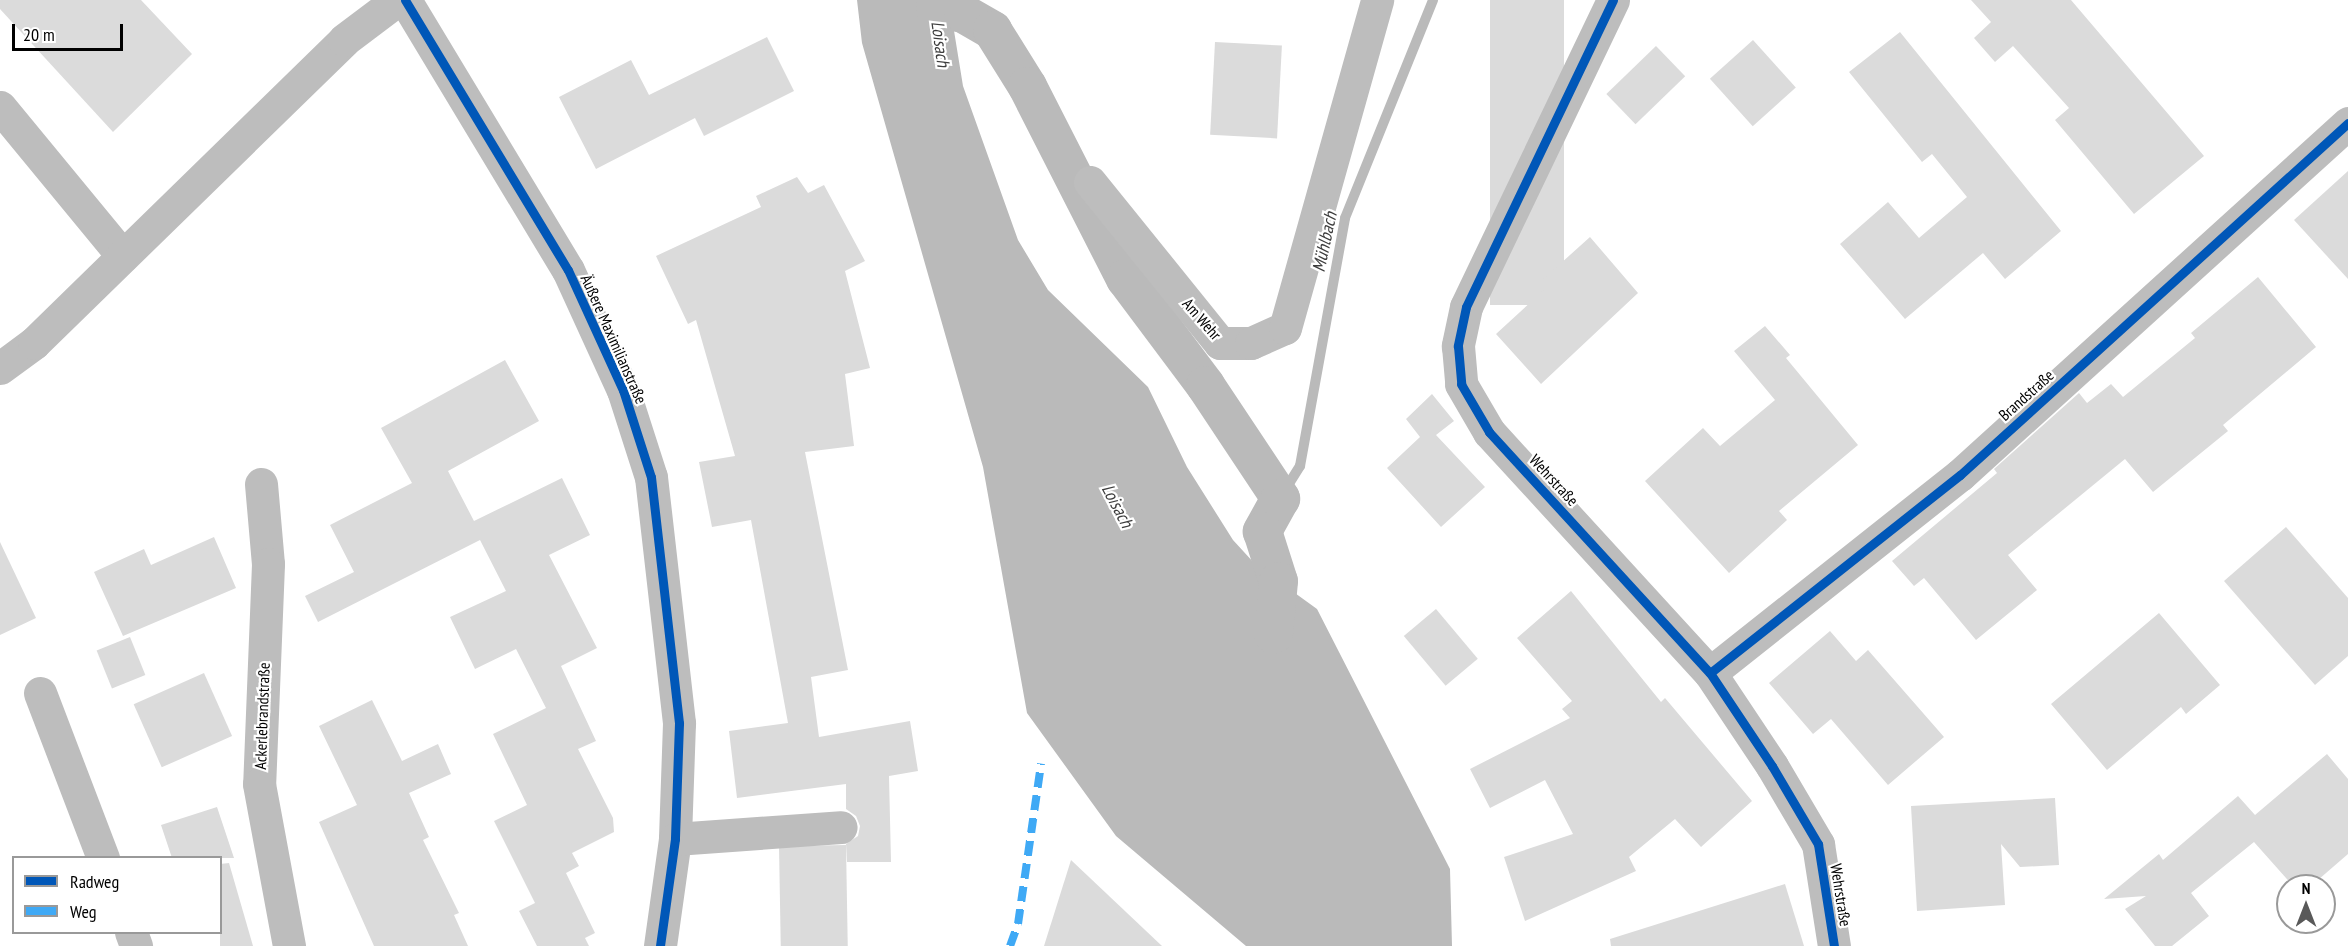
<!DOCTYPE html>
<meta charset="utf-8">
<style>
body{margin:0}
#map{position:relative;width:2348px;height:946px;overflow:hidden;background:#fff;font-family:"PT Sans Narrow",sans-serif}
div>[style]{position:absolute}
.water>*{inset:0;background:#bababa}
.stream>*{height:10px;margin:-5px;padding:0 5px;transform-origin:5px;border-radius:5px;background:#bababa}
.canal>*{height:39px;margin:-19.5px;padding:0 19.5px;transform-origin:19.5px;border-radius:19.5px;background:#bababa}
.building>*{inset:0;background:#dbdbdb;transform-origin:0 0}
.minor>*{height:33px;margin:-16.5px;padding:0 16.5px;transform-origin:16.5px;border-radius:16.5px;background:#bdbdbd}
.quiet>*{height:8px;margin-top:-4px;transform-origin:0;background:repeating-linear-gradient(90deg,#3fa9f5 0 15px,transparent 0 23px)}
.cycleway>*{height:9px;margin:-4.5px;padding:0 4.5px;transform-origin:4.5px;border-radius:4.5px;background:#0057b8}
span{translate:-50% -50%;white-space:nowrap;text-align:center;line-height:1.15;-webkit-text-stroke:4.5px #fff;paint-order:stroke}
.street-label{font-size:16px;color:#000}
.water-label{font-size:18px;color:#3d3d3d;font-style:italic}
.legend{position:absolute;left:12px;top:856px;width:210px;height:78px;box-sizing:border-box;background:#fff;border:2px solid #999;margin:0;padding:8px 10px;list-style:none;font-size:18px;color:#000}
.legend li{display:flex;align-items:center;gap:12px;height:30px}
.legend b{width:30px;border:2px solid #999}
.north{position:absolute;left:2276px;top:874px;width:60px;height:60px;box-sizing:border-box;background:#fff;border:2px solid #999;border-radius:50%;rotate:0deg;font-size:16px;font-weight:700;line-height:24px;text-align:center;color:#000}
.north::after{content:'';display:block;margin:auto;width:21px;height:27px;background:#595959;clip-path:polygon(50% 0,100% 100%,50% 72%,0 100%)}
.scale{position:absolute;left:12px;top:24px;width:111px;height:27px;box-sizing:border-box;border:3px solid #000;border-top:0;padding-left:8px;font-size:18px;line-height:21px;white-space:nowrap;color:#000;-webkit-text-stroke:4px #fff;paint-order:stroke}
</style>
<div id="map">
<div class="water">
<i style="clip-path:polygon(857px 0,949px 0,963px 86px,1018px 240px,1048px 290px,1148px 387px,1187px 467px,1233px 540px,1255px 564px,1317px 609px,1450px 869px,1452px 946px,1246px 946px,1116px 836px,1027px 713px,983px 467px,862px 43px)"></i>
</div>
<div class="stream">
<i style="left:1280px;top:498px;width:38px;rotate:-58deg"></i>
<i style="left:1300px;top:466px;width:252px;rotate:-79.7deg"></i>
<i style="left:1345px;top:218px;width:235px;rotate:-68deg"></i>
</div>
<div class="canal">
<i style="left:935px;top:8px;width:28px;rotate:10deg"></i>
<i style="left:963px;top:13px;width:34px;rotate:30deg"></i>
<i style="left:992px;top:30px;width:66px;rotate:58deg"></i>
<i style="left:1027px;top:86px;width:216px;rotate:63deg"></i>
<i style="left:1125px;top:278px;width:134px;rotate:53.2deg"></i>
<i style="left:1205px;top:385px;width:136px;rotate:56.4deg"></i>
<i style="left:1280px;top:498px;width:38px;rotate:119deg"></i>
<i style="left:1262px;top:531px;width:52px;rotate:72.3deg"></i>
<i style="left:1278px;top:581px;width:53px;rotate:95.4deg"></i>
</div>
<div class="building">
<i style="clip-path:polygon(0 0,141px 0,192px 54px,113px 132px,0 9px)"></i>
<i style="left:1490px;top:0;width:74px;height:305px"></i>
<i style="clip-path:polygon(1971px 0,2071px 0,2204px 156px,2134px 214px,2055px 120px,2069px 108px,2013px 46px,1995px 62px,1974px 38px,1991px 22px)"></i>
<i style="clip-path:polygon(1900px 32px,2061px 231px,2005px 279px,1983px 253px,1905px 319px,1840px 244px,1888px 202px,1919px 238px,1967px 197px,1932px 154px,1922px 162px,1849px 72px)"></i>
<i style="clip-path:polygon(767px 37px,794px 91px,704px 136px,695px 118px,596px 169px,559px 97px,631px 60px,649px 95px)"></i>
<i style="left:1753px;top:40px;width:64px;height:58px;rotate:48deg"></i>
<i style="left:1215px;top:42px;width:67px;height:93px;rotate:3deg"></i>
<i style="left:1656px;top:46px;width:42px;height:69px;rotate:46deg"></i>
<i style="clip-path:polygon(2348px 171px,2348px 279px,2294px 220px)"></i>
<i style="clip-path:polygon(797px 177px,808px 193px,824px 185px,865px 261px,845px 271px,870px 368px,845px 374px,854px 446px,805px 452px,848px 670px,811px 677px,819px 737px,910px 721px,918px 771px,889px 776px,891px 862px,847px 862px,846px 844px,858px 836px,860px 826px,856px 816px,846px 809px,846px 784px,737px 798px,729px 731px,788px 723px,751px 520px,712px 527px,699px 462px,735px 456px,696px 320px,688px 324px,656px 256px,761px 207px,756px 196px)"></i>
<i style="clip-path:polygon(1590px 237px,1638px 293px,1541px 384px,1496px 334px,1546px 288px,1540px 282px)"></i>
<i style="clip-path:polygon(2258px 277px,2316px 347px,2223px 425px,2228px 431px,2153px 492px,2125px 459px,2008px 555px,2037px 590px,1976px 640px,1924px 578px,1914px 586px,1892px 561px,1997px 473px,1994px 469px,2079px 393px,2087px 403px,2111px 384px,2123px 397px,2195px 338px,2191px 333px)"></i>
<i style="clip-path:polygon(1765px 326px,1790px 355px,1786px 358px,1858px 445px,1779px 511px,1787px 520px,1729px 573px,1645px 481px,1703px 428px,1720px 446px,1775px 400px,1734px 351px)"></i>
<i style="clip-path:polygon(505px 360px,539px 421px,448px 471px,474px 521px,562px 478px,590px 535px,549px 555px,597px 648px,561px 666px,596px 741px,578px 749px,613px 818px,614px 832px,572px 853px,579px 866px,566px 873px,595px 933px,585px 938px,589px 946px,537px 946px,519px 911px,535px 903px,494px 821px,527px 805px,493px 734px,546px 708px,516px 649px,475px 669px,450px 617px,506px 591px,480px 540px,318px 622px,305px 596px,354px 572px,330px 525px,412px 483px,381px 428px)"></i>
<i style="clip-path:polygon(1432px 394px,1454px 421px,1436px 435px,1485px 487px,1441px 527px,1387px 468px,1420px 437px,1406px 419px)"></i>
<i style="clip-path:polygon(2286px 527px,2348px 598px,2348px 656px,2315px 685px,2224px 581px)"></i>
<i style="clip-path:polygon(214px 537px,236px 588px,123px 636px,94px 572px,144px 549px,151px 565px)"></i>
<i style="clip-path:polygon(0 542px,36px 618px,0 635px)"></i>
<i style="clip-path:polygon(1571px 591px,1661px 702px,1665px 698px,1752px 801px,1701px 847px,1675px 819px,1629px 857px,1636px 871px,1525px 921px,1504px 857px,1573px 834px,1545px 780px,1490px 808px,1470px 769px,1570px 718px,1562px 709px,1572px 701px,1517px 638px)"></i>
<i style="left:1436px;top:609px;width:65px;height:42px;rotate:50deg"></i>
<i style="clip-path:polygon(2159px 613px,2220px 685px,2186px 714px,2181px 707px,2107px 770px,2051px 704px)"></i>
<i style="clip-path:polygon(1830px 631px,1856px 661px,1868px 650px,1944px 737px,1888px 785px,1831px 719px,1813px 734px,1769px 683px)"></i>
<i style="left:130px;top:637px;width:41px;height:36px;rotate:68deg"></i>
<i style="left:204px;top:673px;width:69px;height:77px;rotate:66deg"></i>
<i style="clip-path:polygon(372px 700px,402px 761px,438px 744px,451px 774px,409px 793px,429px 837px,423px 840px,459px 913px,454px 915px,468px 946px,374px 946px,319px 822px,357px 805px,319px 726px)"></i>
<i style="clip-path:polygon(2327px 754px,2348px 779px,2348px 854px,2311px 886px,2293px 886px,2254px 842px,2191px 893px,2209px 916px,2172px 946px,2155px 946px,2125px 909px,2146px 896px,2104px 899px,2159px 854px,2163px 860px,2238px 796px,2255px 815px)"></i>
<i style="clip-path:polygon(2055px 798px,2059px 865px,2020px 867px,2001px 844px,2005px 905px,1917px 911px,1911px 806px)"></i>
<i style="clip-path:polygon(217px 807px,234px 858px,172px 858px,161px 825px)"></i>
<i style="left:846px;top:845px;width:101px;height:67px;rotate:89deg"></i>
<i style="clip-path:polygon(1071px 860px,1162px 946px,1044px 946px)"></i>
<i style="clip-path:polygon(229px 863px,253px 946px,220px 946px,220px 864px)"></i>
<i style="clip-path:polygon(1785px 884px,1804px 946px,1611px 946px,1610px 939px)"></i>
</div>
<div class="minor">
<i style="left:405px;top:0;width:315px;rotate:58.9deg"></i>
<i style="left:568px;top:270px;width:132px;rotate:65.4deg"></i>
<i style="left:623px;top:390px;width:91px;rotate:72.2deg"></i>
<i style="left:651px;top:477px;width:248px;rotate:83.5deg"></i>
<i style="left:679px;top:723px;width:116px;rotate:92deg"></i>
<i style="left:675px;top:839px;width:108px;rotate:98deg"></i>
<i style="left:1613px;top:0;width:340px;rotate:115.6deg"></i>
<i style="left:1466px;top:307px;width:40px;rotate:102deg"></i>
<i style="left:1458px;top:346px;width:38px;rotate:85deg"></i>
<i style="left:1461px;top:384px;width:56px;rotate:59.7deg"></i>
<i style="left:1489px;top:432px;width:327px;rotate:47.5deg"></i>
<i style="left:1710px;top:673px;width:112px;rotate:56.3deg"></i>
<i style="left:1772px;top:766px;width:91px;rotate:59.5deg"></i>
<i style="left:1818px;top:844px;width:103px;rotate:81.1deg"></i>
<i style="left:0;top:107px;width:193px;rotate:50.5deg"></i>
<i style="left:1090px;top:182px;width:207px;rotate:51.1deg"></i>
<i style="left:1220px;top:343px;width:31px"></i>
<i style="left:1251px;top:343px;width:37px;rotate:-24deg"></i>
<i style="left:1285px;top:328px;width:341px;rotate:-74.3deg"></i>
<i style="left:0;top:368px;width:42px;rotate:-36.3deg"></i>
<i style="left:34px;top:343px;width:433px;rotate:-44.3deg"></i>
<i style="left:344px;top:40px;width:66px;rotate:-37deg"></i>
<i style="left:261px;top:484px;width:80px;rotate:85deg"></i>
<i style="left:268px;top:564px;width:220px;rotate:92.3deg"></i>
<i style="left:259px;top:784px;width:165px;rotate:79.5deg"></i>
<i style="left:1710px;top:673px;width:319px;rotate:-38.4deg"></i>
<i style="left:1960px;top:475px;width:524px;rotate:-42.21deg"></i>
<i style="left:40px;top:693px;width:177px;rotate:69.1deg"></i>
<i style="left:675px;top:839px;width:166px;rotate:-4.1deg"></i>
<i style="left:131px;top:932px;width:15px;rotate:70deg"></i>
</div>
<div class="quiet">
<i style="left:1010px;top:946px;width:23px;rotate:-70deg"></i>
<i style="left:1018px;top:924px;width:162px;rotate:-81.8deg"></i>
</div>
<div class="cycleway">
<i style="left:405px;top:0;width:315px;rotate:58.9deg"></i>
<i style="left:568px;top:270px;width:132px;rotate:65.4deg"></i>
<i style="left:623px;top:390px;width:91px;rotate:72.2deg"></i>
<i style="left:651px;top:477px;width:248px;rotate:83.5deg"></i>
<i style="left:679px;top:723px;width:116px;rotate:92deg"></i>
<i style="left:675px;top:839px;width:108px;rotate:98deg"></i>
<i style="left:1613px;top:0;width:340px;rotate:115.6deg"></i>
<i style="left:1466px;top:307px;width:40px;rotate:102deg"></i>
<i style="left:1458px;top:346px;width:38px;rotate:85deg"></i>
<i style="left:1461px;top:384px;width:56px;rotate:59.7deg"></i>
<i style="left:1489px;top:432px;width:327px;rotate:47.5deg"></i>
<i style="left:1710px;top:673px;width:112px;rotate:56.3deg"></i>
<i style="left:1772px;top:766px;width:91px;rotate:59.5deg"></i>
<i style="left:1818px;top:844px;width:103px;rotate:81.1deg"></i>
<i style="left:1710px;top:673px;width:319px;rotate:-38.4deg"></i>
<i style="left:1960px;top:475px;width:524px;rotate:-42.21deg"></i>
</div>
<div class="street-label">
<span style="left:1202px;top:319px;rotate:49deg">Am Wehr</span>
<span style="left:614px;top:339px;rotate:66deg">Äußere Maximilianstraße</span>
<span style="left:2026px;top:395px;rotate:-42deg">Brandstraße</span>
<span style="left:1554px;top:480px;rotate:47deg">Wehrstraße</span>
<span style="left:262px;top:716px;rotate:-88deg">Ackerlebrandstraße</span>
<span style="left:1841px;top:895px;rotate:81deg">Wehrstraße</span>
</div>
<div class="water-label">
<span style="left:940px;top:44px;rotate:82deg">Loisach</span>
<span style="left:1325px;top:242px;rotate:-78deg">Mühlbach</span>
<span style="left:1117px;top:506px;rotate:62deg">Loisach</span>
</div>
<ul class="legend">
<li><b style="height:8px;background:#0057b8"></b>Radweg</li>
<li><b style="height:8px;background:#3fa9f5"></b>Weg</li>
</ul>
<div class="north">N</div>
<div class="scale">20 m</div>
</div>
